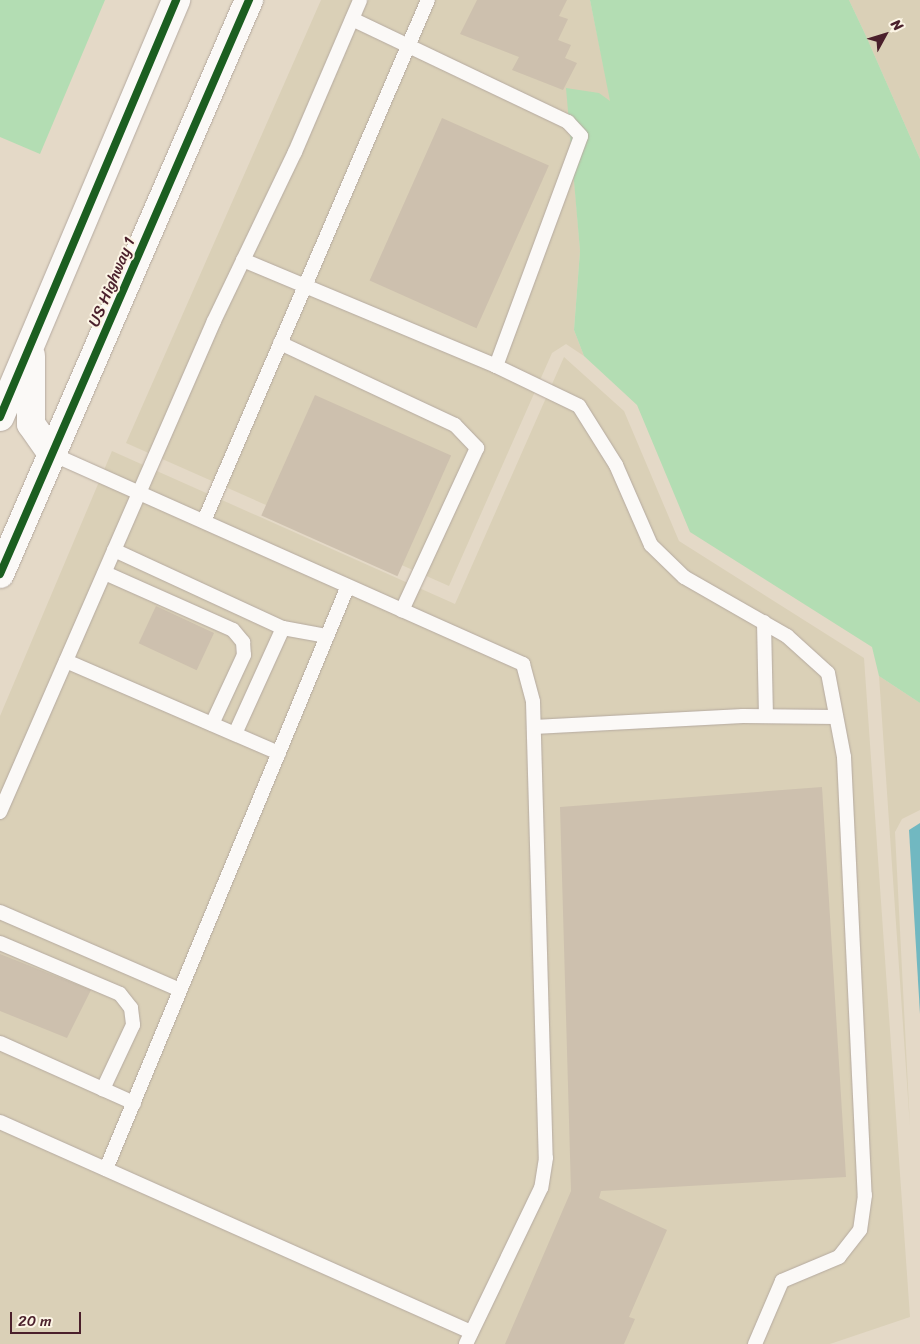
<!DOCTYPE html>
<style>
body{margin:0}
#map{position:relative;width:920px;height:1344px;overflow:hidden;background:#e4d9c7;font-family:Sriracha,sans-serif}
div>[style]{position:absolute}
.built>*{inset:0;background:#dad0b7}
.green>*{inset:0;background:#b3ddb3}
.water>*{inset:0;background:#71b8c1}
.building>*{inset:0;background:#cdc0ae;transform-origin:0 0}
.roads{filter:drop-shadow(0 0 1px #b5aaa0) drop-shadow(0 0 1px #b5aaa0)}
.lane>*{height:14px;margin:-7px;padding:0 7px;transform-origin:7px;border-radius:7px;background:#fbf9f7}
.primary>*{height:28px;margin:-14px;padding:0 14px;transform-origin:14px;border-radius:14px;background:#fbf9f7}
.cycleway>*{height:8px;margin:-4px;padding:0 4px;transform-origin:4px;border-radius:4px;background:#1b5e20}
span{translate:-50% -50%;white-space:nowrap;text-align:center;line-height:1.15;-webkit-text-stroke:4px #fcf5e5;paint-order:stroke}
.street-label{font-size:16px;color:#4a1f2b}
.north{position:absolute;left:860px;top:10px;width:50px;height:50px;-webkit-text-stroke:4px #fcf5e5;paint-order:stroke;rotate:51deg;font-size:14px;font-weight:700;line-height:20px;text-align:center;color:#4a1f2b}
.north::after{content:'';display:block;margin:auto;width:18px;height:22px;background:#4a1f2b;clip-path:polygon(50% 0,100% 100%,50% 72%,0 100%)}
.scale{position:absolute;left:10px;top:1312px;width:71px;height:22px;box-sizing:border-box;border:2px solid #4a1f2b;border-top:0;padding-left:6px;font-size:15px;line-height:18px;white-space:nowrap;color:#4a1f2b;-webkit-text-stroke:4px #fcf5e5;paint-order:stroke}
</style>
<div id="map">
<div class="built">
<i style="clip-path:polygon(321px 0,590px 0,611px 102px,567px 89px,580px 251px,574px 330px,584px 356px,566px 344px,552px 353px,449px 586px,126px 443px)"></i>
<i style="clip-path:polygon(849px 0,920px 0,920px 159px,866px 36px)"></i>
<i style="clip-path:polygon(564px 357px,624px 411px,679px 541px,864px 658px,910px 1317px,830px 1344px,0 1344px,0 716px,112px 451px,455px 604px)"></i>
<i style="clip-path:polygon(879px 676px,920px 703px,920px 810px,902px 819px,895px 832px,910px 1127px)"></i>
</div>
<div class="green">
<i style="clip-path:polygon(0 0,105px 0,40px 154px,0 137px)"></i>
<i style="clip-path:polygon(590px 0,849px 0,866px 36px,920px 159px,920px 703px,879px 676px,872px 647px,690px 532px,637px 405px,584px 356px,574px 330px,580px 251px,566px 88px,599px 93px,610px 101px)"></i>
</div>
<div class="water">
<i style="clip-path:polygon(920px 823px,920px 1014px,909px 830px)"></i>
</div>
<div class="building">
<i style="clip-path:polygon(477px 0,567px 0,559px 16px,568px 19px,558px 40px,571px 45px,565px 58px,577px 63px,563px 90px,512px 70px,519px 57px,460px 34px)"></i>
<i style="left:442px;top:118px;width:117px;height:178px;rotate:24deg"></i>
<i style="left:315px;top:395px;width:149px;height:132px;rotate:24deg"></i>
<i style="left:156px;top:606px;width:64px;height:41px;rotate:25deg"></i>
<i style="clip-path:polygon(822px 787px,846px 1177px,601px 1191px,599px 1198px,667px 1230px,629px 1317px,635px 1319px,624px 1344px,505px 1344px,571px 1191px,560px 807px)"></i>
<i style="clip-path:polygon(0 954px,91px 990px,67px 1038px,0 1011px)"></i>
</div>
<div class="roads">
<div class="lane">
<i style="left:243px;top:260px;width:274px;rotate:22.7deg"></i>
<i style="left:496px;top:366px;width:245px;rotate:-69.7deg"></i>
<i style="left:581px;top:136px;width:19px;rotate:-133deg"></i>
<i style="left:568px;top:122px;width:239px;rotate:-154.5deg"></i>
<i style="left:280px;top:343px;width:193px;rotate:25.1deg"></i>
<i style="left:455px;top:425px;width:32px;rotate:46deg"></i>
<i style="left:477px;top:448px;width:179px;rotate:114.8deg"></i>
<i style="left:496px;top:366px;width:92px;rotate:25.7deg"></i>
<i style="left:579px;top:406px;width:70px;rotate:57.9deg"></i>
<i style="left:616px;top:465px;width:87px;rotate:66.4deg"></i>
<i style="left:651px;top:545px;width:46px;rotate:44.1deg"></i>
<i style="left:684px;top:577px;width:119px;rotate:29.8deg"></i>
<i style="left:787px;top:636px;width:55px;rotate:42.1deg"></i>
<i style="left:828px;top:673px;width:86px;rotate:79.2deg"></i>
<i style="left:844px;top:757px;width:439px;rotate:87.3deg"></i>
<i style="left:865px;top:1195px;width:35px;rotate:98deg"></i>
<i style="left:860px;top:1230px;width:34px;rotate:128deg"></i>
<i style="left:839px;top:1257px;width:62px;rotate:157.2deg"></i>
<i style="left:782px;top:1281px;width:69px;rotate:113.2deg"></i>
<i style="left:52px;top:454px;width:516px;rotate:24.03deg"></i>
<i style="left:523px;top:664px;width:39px;rotate:75deg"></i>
<i style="left:533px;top:702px;width:456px;rotate:88.4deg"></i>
<i style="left:546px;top:1158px;width:30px;rotate:99deg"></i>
<i style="left:541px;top:1188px;width:173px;rotate:115.7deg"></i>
<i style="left:204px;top:521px;width:567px;rotate:-66.74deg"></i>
<i style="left:114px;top:550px;width:186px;rotate:24.8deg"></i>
<i style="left:283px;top:628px;width:116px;rotate:114.4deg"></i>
<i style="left:105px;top:573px;width:140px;rotate:24deg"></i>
<i style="left:233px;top:630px;width:16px;rotate:50deg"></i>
<i style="left:243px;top:642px;width:13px;rotate:86deg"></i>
<i style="left:244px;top:655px;width:76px;rotate:114.9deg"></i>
<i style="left:764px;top:622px;width:94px;rotate:88.8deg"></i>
<i style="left:283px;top:628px;width:45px;rotate:10.3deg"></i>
<i style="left:66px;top:661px;width:232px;rotate:23.4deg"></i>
<i style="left:534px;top:727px;width:209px;rotate:-3deg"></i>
<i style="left:743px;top:716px;width:93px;rotate:0.6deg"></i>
<i style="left:0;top:812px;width:536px;rotate:-66.45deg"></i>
<i style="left:214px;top:321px;width:187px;rotate:-64.4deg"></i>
<i style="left:295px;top:152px;width:165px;rotate:-66.8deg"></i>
<i style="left:0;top:912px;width:196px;rotate:23.4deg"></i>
<i style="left:0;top:943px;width:130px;rotate:23deg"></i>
<i style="left:120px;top:994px;width:18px;rotate:52deg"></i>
<i style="left:131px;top:1008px;width:17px;rotate:83deg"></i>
<i style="left:133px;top:1025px;width:71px;rotate:115.1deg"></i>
<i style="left:0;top:1043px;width:147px;rotate:24.1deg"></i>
<i style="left:0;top:1122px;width:516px;rotate:24.03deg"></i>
<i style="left:106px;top:1169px;width:631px;rotate:-67.46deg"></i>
</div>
<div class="primary">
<i style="left:31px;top:356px;width:68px;rotate:90deg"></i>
<i style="left:31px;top:424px;width:37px;rotate:55deg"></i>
<i style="left:0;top:417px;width:453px;rotate:-67.1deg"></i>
<i style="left:0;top:574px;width:626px;rotate:-66.55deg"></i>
</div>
</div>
<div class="cycleway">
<i style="left:0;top:417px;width:453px;rotate:-67.1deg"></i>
<i style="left:0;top:574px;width:626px;rotate:-66.55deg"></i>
</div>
<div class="street-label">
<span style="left:112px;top:282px;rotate:-67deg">US Highway 1</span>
</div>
<div class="north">N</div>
<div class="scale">20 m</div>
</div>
